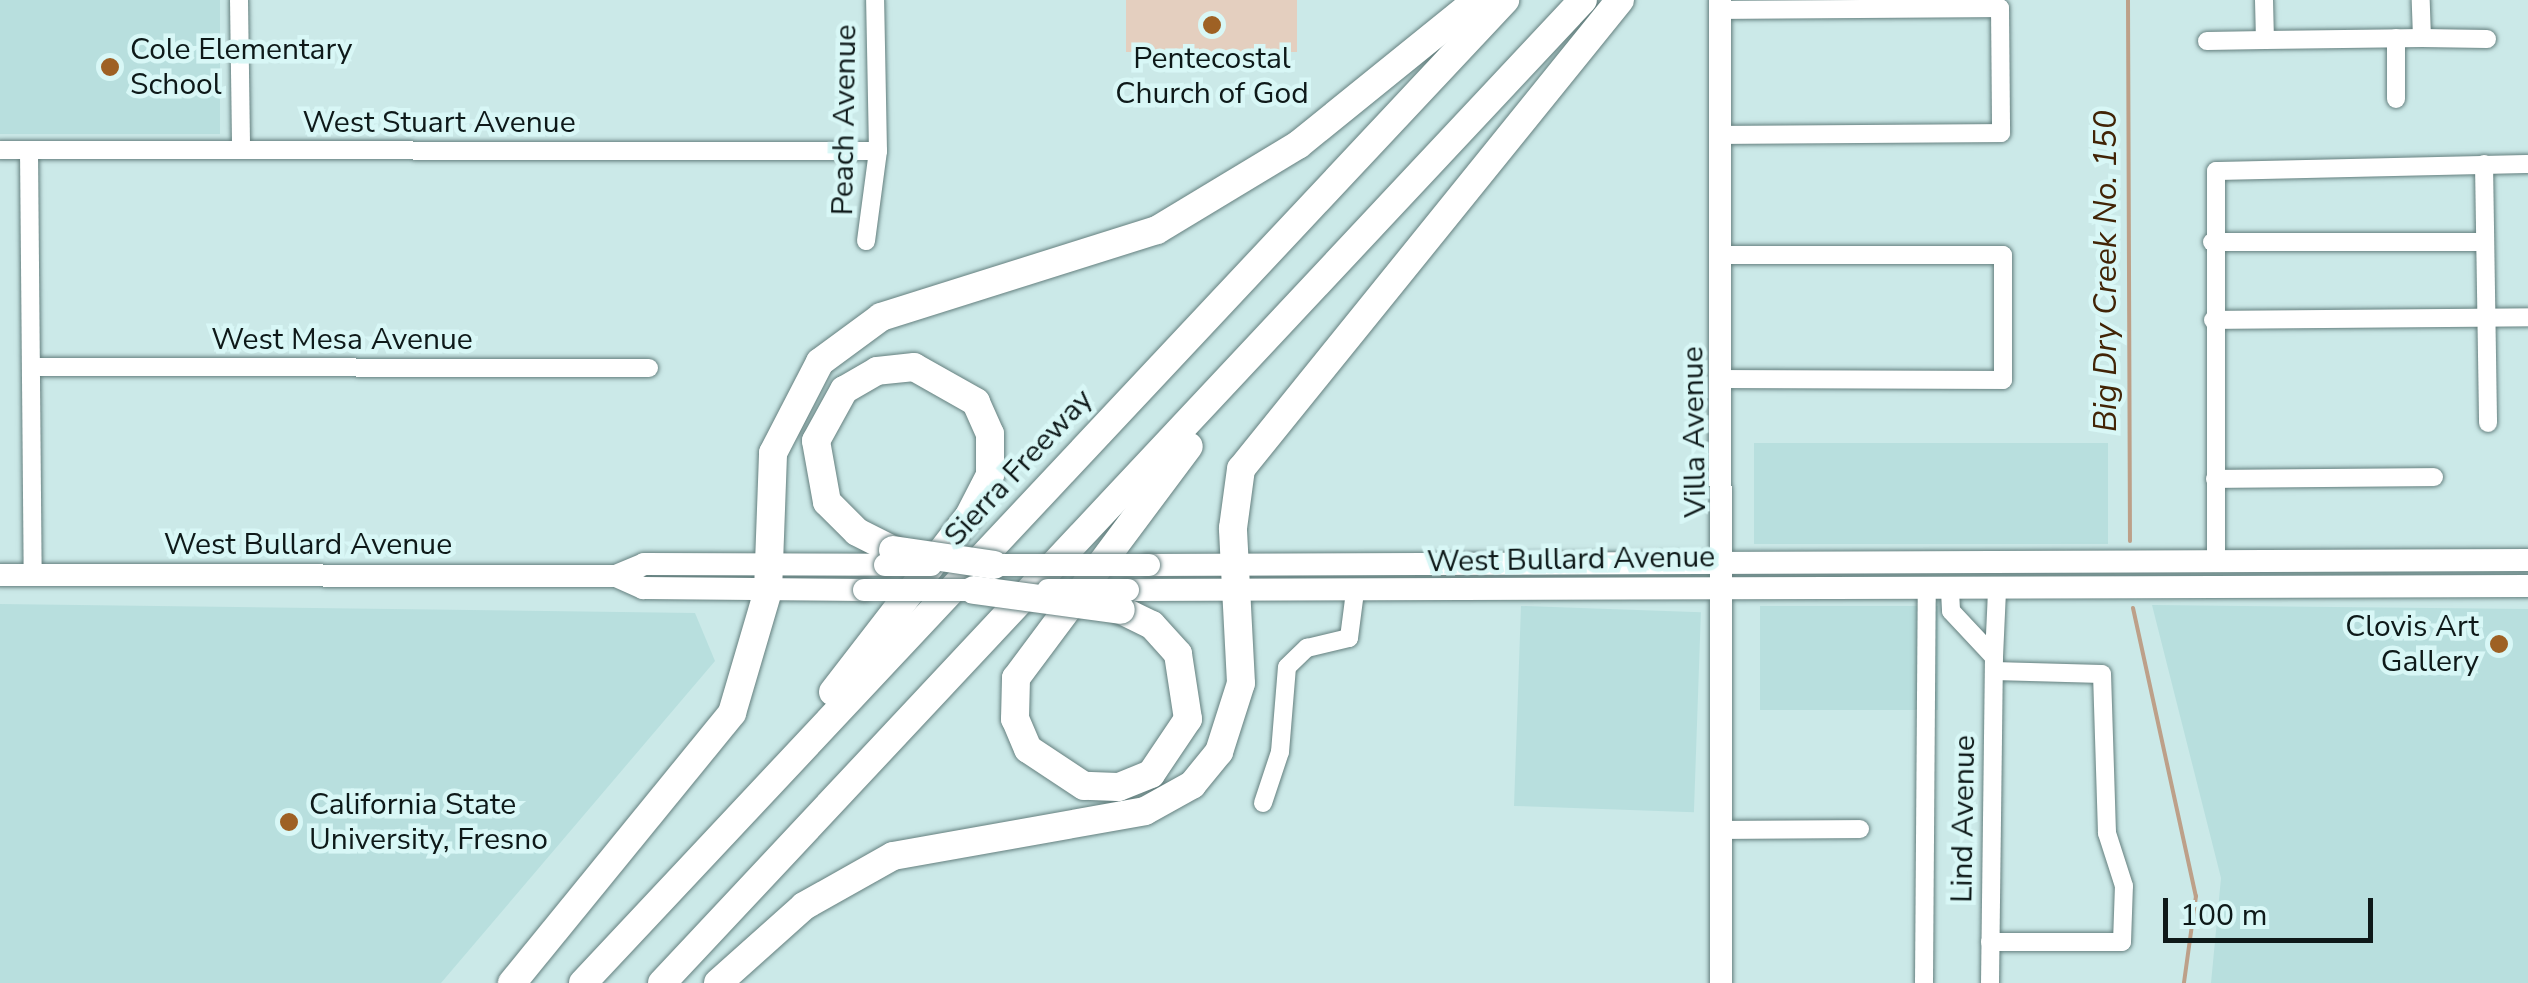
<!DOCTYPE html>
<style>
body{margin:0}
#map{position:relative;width:2528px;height:983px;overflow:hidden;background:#cbe9e8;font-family:"Nunito Sans",sans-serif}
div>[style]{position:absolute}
.built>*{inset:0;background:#b8dfde;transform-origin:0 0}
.green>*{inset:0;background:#e4cfbf;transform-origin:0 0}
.stream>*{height:4px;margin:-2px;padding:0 2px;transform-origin:2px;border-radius:2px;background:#bda089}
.roads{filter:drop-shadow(0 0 2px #647f7e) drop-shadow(0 0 2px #647f7e)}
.minor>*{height:18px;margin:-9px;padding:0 9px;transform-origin:9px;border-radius:9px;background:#fff}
.major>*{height:22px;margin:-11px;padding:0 11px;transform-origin:11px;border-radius:11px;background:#fff}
.highway>*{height:28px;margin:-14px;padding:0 14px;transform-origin:14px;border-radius:14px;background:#fff}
.bridges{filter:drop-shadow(0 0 2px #647f7e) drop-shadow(0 0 2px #647f7e)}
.major-bridge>*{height:22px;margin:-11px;padding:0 11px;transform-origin:11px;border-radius:11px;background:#fff}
.highway-bridge>*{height:28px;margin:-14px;padding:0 14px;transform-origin:14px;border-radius:14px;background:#fff}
.dots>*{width:28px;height:28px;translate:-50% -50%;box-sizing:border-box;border:5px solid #d8f7f6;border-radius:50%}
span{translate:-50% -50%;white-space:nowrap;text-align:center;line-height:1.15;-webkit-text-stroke:9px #d8f7f6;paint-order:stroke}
.poi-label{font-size:30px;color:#0e1919}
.left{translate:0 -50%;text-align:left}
.right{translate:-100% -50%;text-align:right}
.street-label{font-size:30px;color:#0e1919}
.water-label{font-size:32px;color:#422406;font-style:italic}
.scale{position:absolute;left:2163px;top:898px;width:210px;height:45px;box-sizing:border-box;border:5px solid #0e1919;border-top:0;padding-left:12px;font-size:30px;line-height:35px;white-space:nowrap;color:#0e1919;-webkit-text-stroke:8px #d8f7f6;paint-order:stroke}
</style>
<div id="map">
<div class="built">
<i style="left:0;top:0;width:220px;height:134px"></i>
<i style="left:2108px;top:443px;width:101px;height:354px;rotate:90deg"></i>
<i style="clip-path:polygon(0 604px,695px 613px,715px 661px,441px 983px,0 983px)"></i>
<i style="clip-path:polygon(2152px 605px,2528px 609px,2528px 983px,2211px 983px,2221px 878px)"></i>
<i style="left:1521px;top:606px;width:180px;height:200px;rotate:2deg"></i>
<i style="left:1760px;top:606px;width:178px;height:104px"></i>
</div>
<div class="green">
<i style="left:1126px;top:0;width:171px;height:52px"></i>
</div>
<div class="stream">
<i style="left:2128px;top:0;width:541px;rotate:89.79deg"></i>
<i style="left:2133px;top:608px;width:295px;rotate:77.7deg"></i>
<i style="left:2196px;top:896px;width:88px;rotate:97.9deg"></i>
</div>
<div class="roads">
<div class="minor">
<i style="left:239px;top:0;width:150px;rotate:89.2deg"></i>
<i style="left:2264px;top:0;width:40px;rotate:88.6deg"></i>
<i style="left:2265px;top:40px;width:157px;rotate:-0.7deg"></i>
<i style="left:2422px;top:38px;width:38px;rotate:-92deg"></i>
<i style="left:1720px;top:10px;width:280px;rotate:-0.4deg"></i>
<i style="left:2000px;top:8px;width:125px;rotate:89.5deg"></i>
<i style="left:2001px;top:133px;width:279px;rotate:179.6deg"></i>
<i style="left:2396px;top:38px;width:61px;rotate:90deg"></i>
<i style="left:2422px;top:38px;width:65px;rotate:0.9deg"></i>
<i style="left:2207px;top:41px;width:58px;rotate:-1deg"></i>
<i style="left:0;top:150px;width:878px;rotate:0.07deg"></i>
<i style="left:29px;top:150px;width:425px;rotate:89.5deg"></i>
<i style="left:2484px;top:164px;width:259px;rotate:89.1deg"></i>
<i style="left:866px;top:241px;width:91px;rotate:-82.4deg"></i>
<i style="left:878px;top:151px;width:151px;rotate:-91.1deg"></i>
<i style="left:2212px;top:242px;width:273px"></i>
<i style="left:1722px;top:255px;width:281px"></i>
<i style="left:2003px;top:255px;width:125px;rotate:90deg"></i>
<i style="left:2003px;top:380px;width:279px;rotate:-179.8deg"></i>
<i style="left:2213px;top:320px;width:315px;rotate:-0.5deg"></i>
<i style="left:34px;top:367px;width:615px;rotate:0.09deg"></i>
<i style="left:2215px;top:479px;width:219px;rotate:-0.5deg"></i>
<i style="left:2216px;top:561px;width:390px;rotate:-90deg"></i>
<i style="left:2216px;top:171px;width:312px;rotate:-1.3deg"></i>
<i style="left:1950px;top:591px;width:20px;rotate:87deg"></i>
<i style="left:1951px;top:611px;width:63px;rotate:46.9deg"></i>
<i style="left:1994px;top:657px;width:67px;rotate:-87.4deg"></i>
<i style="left:1263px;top:803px;width:54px;rotate:-71.6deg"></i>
<i style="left:1280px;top:752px;width:85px;rotate:-85.3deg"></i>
<i style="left:1287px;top:667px;width:28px;rotate:-44deg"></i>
<i style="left:1307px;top:648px;width:43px;rotate:-13.4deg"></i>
<i style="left:1349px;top:638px;width:46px;rotate:-82.6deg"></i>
<i style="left:1723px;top:830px;width:137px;rotate:-0.4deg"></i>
<i style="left:1990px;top:942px;width:132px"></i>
<i style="left:2122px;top:942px;width:56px;rotate:-88deg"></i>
<i style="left:2124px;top:886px;width:56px;rotate:-107.8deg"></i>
<i style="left:2107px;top:833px;width:159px;rotate:-91.8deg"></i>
<i style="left:2102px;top:674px;width:108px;rotate:-178.4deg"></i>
<i style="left:1924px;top:983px;width:394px;rotate:-89.6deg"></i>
<i style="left:1990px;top:983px;width:326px;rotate:-89.3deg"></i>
</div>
<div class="major">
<i style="left:1720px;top:0;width:983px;rotate:89.94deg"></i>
<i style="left:1149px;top:565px;width:1379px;rotate:-0.21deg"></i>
<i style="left:0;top:575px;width:616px;rotate:0.09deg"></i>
<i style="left:616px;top:576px;width:30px;rotate:24deg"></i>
<i style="left:643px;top:588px;width:221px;rotate:0.5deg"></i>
<i style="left:616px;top:576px;width:30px;rotate:-23deg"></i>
<i style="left:644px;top:564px;width:241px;rotate:0.2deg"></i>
<i style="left:1128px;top:590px;width:1400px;rotate:-0.16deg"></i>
</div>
<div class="highway">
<i style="left:1121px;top:610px;width:34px;rotate:26deg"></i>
<i style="left:1152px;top:625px;width:39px;rotate:48deg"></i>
<i style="left:1178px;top:654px;width:66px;rotate:81.3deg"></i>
<i style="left:1188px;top:719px;width:66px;rotate:123.9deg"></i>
<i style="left:1151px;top:774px;width:35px;rotate:158deg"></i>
<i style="left:1118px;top:787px;width:34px;rotate:-178deg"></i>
<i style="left:1084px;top:786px;width:67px;rotate:-146.5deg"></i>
<i style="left:1028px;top:749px;width:33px;rotate:-113deg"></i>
<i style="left:1015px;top:719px;width:41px;rotate:-88.6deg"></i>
<i style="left:1016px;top:678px;width:289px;rotate:-53.3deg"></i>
<i style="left:833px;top:692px;width:222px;rotate:-52.3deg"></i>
<i style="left:969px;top:516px;width:46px;rotate:-62.9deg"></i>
<i style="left:990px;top:475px;width:41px;rotate:-90deg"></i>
<i style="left:990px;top:434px;width:35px;rotate:-114deg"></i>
<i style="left:976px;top:402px;width:71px;rotate:-150.6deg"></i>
<i style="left:914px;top:367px;width:37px;rotate:174deg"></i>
<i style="left:877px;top:371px;width:38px;rotate:150deg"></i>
<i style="left:844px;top:390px;width:58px;rotate:118.8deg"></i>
<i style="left:816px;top:441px;width:62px;rotate:79.8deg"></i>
<i style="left:827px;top:502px;width:42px;rotate:45deg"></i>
<i style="left:857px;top:532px;width:40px;rotate:26.6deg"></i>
<i style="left:512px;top:983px;width:348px;rotate:-50.8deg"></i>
<i style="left:732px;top:713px;width:127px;rotate:-73.6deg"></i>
<i style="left:768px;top:591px;width:138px;rotate:-87.9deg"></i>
<i style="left:773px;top:453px;width:102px;rotate:-62.7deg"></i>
<i style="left:820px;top:362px;width:76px;rotate:-36.4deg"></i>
<i style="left:881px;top:317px;width:289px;rotate:-17.5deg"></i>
<i style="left:1157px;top:230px;width:165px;rotate:-31.1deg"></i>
<i style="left:1298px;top:145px;width:230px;rotate:-39deg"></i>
<i style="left:583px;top:983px;width:1348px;rotate:-46.83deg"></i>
<i style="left:662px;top:983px;width:1347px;rotate:-46.87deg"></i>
<i style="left:718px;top:983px;width:115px;rotate:-41.8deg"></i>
<i style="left:804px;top:906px;width:102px;rotate:-29.3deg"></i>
<i style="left:893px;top:856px;width:256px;rotate:-10.1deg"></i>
<i style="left:1145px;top:811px;width:54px;rotate:-29deg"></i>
<i style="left:1192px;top:785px;width:43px;rotate:-50.7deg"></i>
<i style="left:1219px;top:752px;width:72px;rotate:-72.3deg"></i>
<i style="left:1241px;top:683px;width:155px;rotate:-93deg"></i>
<i style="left:1233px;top:528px;width:60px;rotate:-82.3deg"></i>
<i style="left:1241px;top:469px;width:603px;rotate:-51.06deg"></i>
</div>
</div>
<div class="bridges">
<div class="major-bridge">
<i style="left:885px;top:565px;width:46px"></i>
<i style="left:978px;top:565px;width:171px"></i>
<i style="left:864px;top:590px;width:127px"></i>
<i style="left:1048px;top:590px;width:80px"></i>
</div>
<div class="highway-bridge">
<i style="left:893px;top:550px;width:102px;rotate:8.4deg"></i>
<i style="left:974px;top:590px;width:148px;rotate:7.7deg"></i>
</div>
</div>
<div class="dots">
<i style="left:1212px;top:25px;background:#9e6124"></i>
<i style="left:110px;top:67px;background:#9e6124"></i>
<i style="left:2499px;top:644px;background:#9e6124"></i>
<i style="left:289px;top:822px;background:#9e6124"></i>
</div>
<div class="poi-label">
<span class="left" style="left:130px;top:67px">Cole Elementary<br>School</span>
<span style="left:1212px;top:76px">Pentecostal<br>Church of God</span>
<span class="right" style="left:2479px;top:644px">Clovis Art<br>Gallery</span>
<span class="left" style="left:309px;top:822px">California State<br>University, Fresno</span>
</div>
<div class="street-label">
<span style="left:845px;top:120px;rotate:-89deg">Peach Avenue</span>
<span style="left:439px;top:123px">West Stuart Avenue</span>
<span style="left:342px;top:340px">West Mesa Avenue</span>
<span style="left:1695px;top:432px;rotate:-91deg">Villa Avenue</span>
<span style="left:1019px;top:468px;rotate:-47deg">Sierra Freeway</span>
<span style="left:308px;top:545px">West Bullard Avenue</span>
<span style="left:1571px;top:560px;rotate:-1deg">West Bullard Avenue</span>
<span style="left:1964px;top:819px;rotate:-89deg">Lind Avenue</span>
</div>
<div class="water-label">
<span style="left:2106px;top:271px;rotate:-90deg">Big Dry Creek No. 150</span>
</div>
<div class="scale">100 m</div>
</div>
